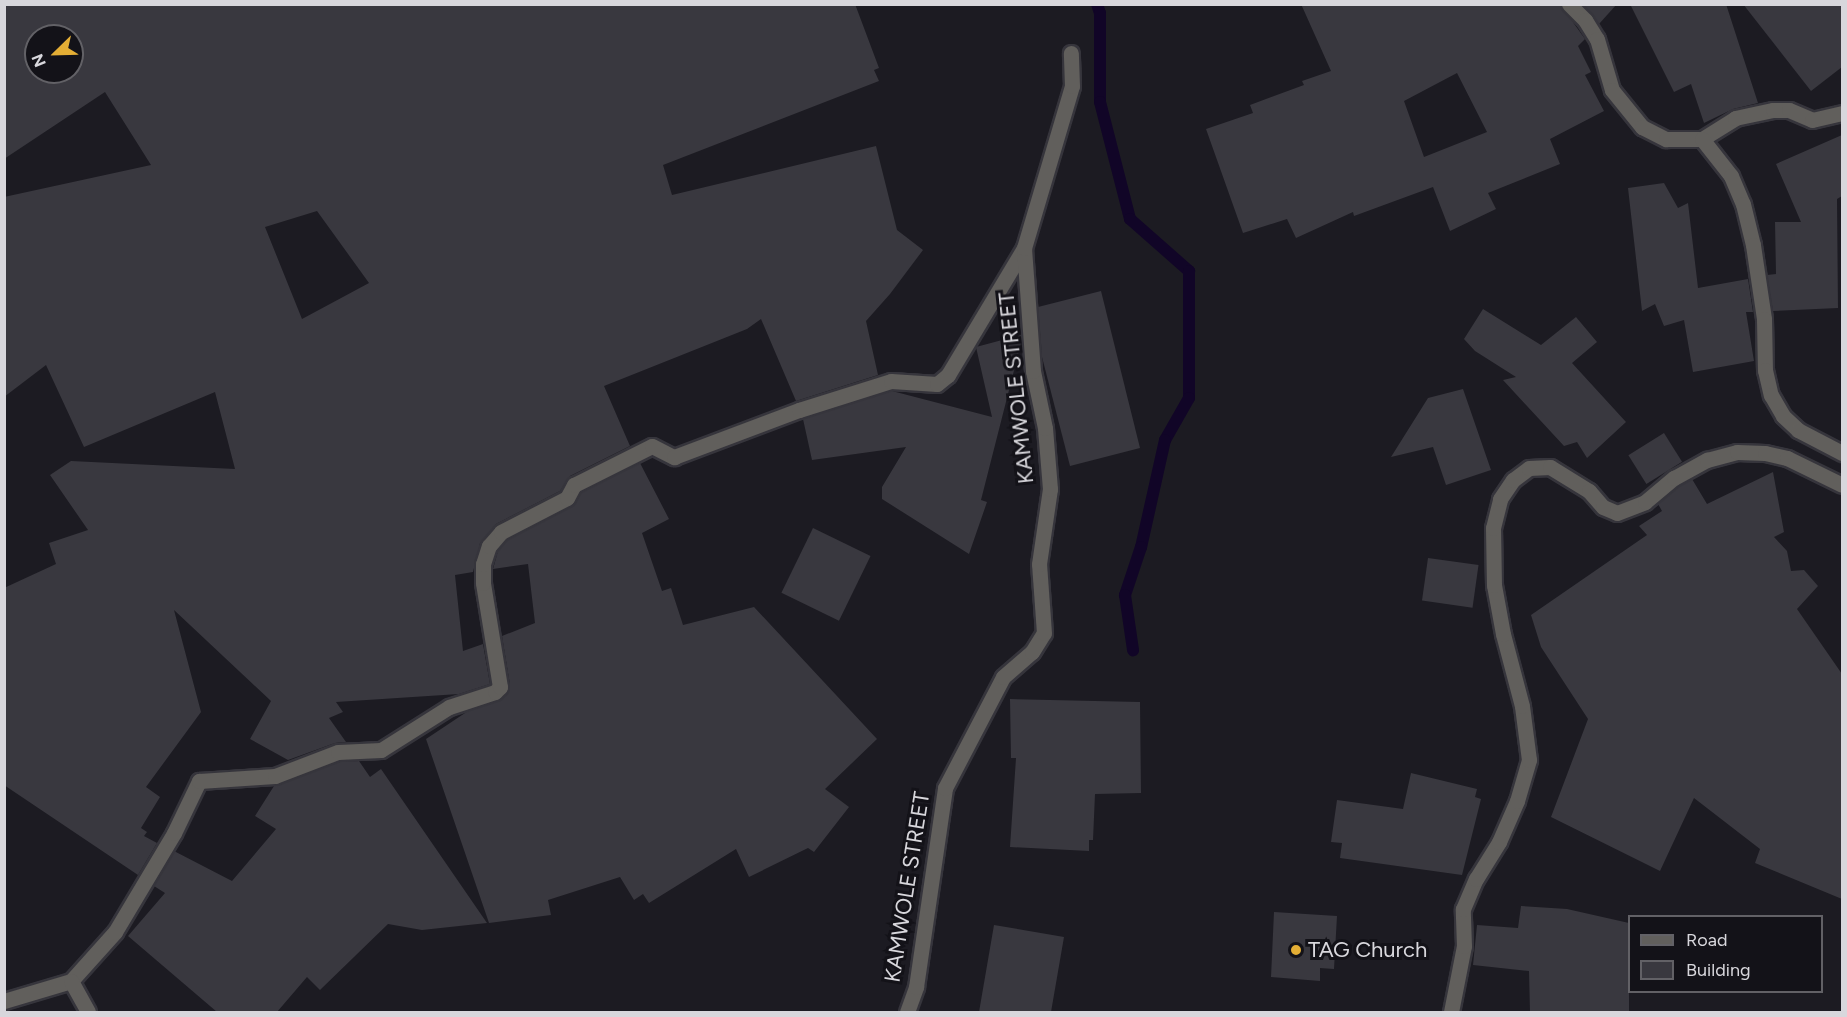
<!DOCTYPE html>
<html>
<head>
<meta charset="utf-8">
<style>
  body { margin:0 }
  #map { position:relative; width:1847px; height:1017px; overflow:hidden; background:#1c1b22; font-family:Figtree,sans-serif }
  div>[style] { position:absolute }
  .stream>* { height:12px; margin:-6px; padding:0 6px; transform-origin:6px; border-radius:6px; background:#110527 }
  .building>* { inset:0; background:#39383f; transform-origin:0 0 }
  .roads { filter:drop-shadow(2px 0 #36353c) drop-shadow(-2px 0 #36353c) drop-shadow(0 2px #36353c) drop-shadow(0 -2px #36353c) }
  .street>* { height:15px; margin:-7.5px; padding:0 7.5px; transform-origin:7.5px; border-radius:7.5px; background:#615f5c }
  .dots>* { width:16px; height:16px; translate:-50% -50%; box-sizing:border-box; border:3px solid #131218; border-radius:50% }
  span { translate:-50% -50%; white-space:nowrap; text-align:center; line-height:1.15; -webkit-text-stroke:6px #131218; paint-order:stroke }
  .street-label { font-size:22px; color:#d8d7dc }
  .poi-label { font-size:22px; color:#d8d7dc }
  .left { translate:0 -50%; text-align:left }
  .frame { position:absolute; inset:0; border:6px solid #d8d7dc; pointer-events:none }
  .legend { position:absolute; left:1628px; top:915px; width:195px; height:78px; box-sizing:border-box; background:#131218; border:2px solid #626166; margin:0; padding:8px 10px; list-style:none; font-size:18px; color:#d8d7dc }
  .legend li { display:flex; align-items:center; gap:12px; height:30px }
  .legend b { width:30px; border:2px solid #626166 }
  .north { position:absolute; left:24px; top:24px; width:60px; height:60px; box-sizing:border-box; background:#131218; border:2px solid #626166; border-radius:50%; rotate:247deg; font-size:16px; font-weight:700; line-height:24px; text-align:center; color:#d8d7dc }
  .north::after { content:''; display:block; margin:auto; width:21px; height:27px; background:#e4ae35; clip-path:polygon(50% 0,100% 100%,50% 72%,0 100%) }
</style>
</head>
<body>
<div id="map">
  <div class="stream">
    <div style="left:1097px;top:4px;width:9px;rotate:72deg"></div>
    <div style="left:1100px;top:13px;width:89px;rotate:90deg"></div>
    <div style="left:1100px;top:102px;width:121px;rotate:75.6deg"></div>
    <div style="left:1130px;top:219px;width:79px;rotate:41.4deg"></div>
    <div style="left:1189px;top:271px;width:127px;rotate:90deg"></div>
    <div style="left:1189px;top:398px;width:48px;rotate:119.7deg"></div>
    <div style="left:1165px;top:440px;width:110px;rotate:102.6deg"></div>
    <div style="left:1141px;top:547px;width:51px;rotate:108.4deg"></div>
    <div style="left:1125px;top:595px;width:56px;rotate:81.7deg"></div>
  </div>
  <div class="building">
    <div style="clip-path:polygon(evenodd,4px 4px,855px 4px,879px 68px,874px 70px,879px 81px,663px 165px,672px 195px,876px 146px,897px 230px,923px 250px,890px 294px,866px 321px,878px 375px,796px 401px,761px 319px,747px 329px,604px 386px,630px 446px,570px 476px,560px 491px,496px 524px,480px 543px,473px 572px,455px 575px,463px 651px,483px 644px,490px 684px,459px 694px,336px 702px,343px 712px,329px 718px,346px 742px,335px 743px,288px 760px,250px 739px,271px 701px,174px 610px,201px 712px,146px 787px,160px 797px,141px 828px,147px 832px,144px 836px,157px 843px,138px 875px,4px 785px,4px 588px,56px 564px,49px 543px,88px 530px,50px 475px,71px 461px,235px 469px,215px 392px,84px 447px,46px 365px,4px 397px,4px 197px,151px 165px,105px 92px,4px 159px,4px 4px,36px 36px,72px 36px,72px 72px,36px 72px,36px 36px,4px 4px,317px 211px,369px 283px,302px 319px,265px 227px,317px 211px)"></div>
    <div style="clip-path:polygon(evenodd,1301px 4px,1560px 4px,1585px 39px,1578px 46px,1591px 72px,1585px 75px,1604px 111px,1550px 139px,1560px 164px,1488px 193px,1496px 209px,1450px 231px,1433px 187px,1354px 216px,1353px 212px,1296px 238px,1287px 219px,1243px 233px,1206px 129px,1253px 113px,1250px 105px,1304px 85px,1302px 81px,1331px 71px,1301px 4px,1457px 73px,1487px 132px,1424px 157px,1404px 101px,1457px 73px)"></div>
    <div style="clip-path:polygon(1583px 4px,1617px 4px,1599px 24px)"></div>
    <div style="clip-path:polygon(1630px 4px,1726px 4px,1758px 103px,1733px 109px,1704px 123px,1691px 84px,1674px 92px)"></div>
    <div style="clip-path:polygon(1743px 4px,1842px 4px,1842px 67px,1811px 91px)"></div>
    <div style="clip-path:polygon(1842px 135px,1842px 196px,1837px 199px,1838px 308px,1773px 311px,1767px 275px,1776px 274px,1775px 222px,1801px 222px,1776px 164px)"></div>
    <div style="clip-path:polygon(1664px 183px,1678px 208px,1688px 203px,1698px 288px,1748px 279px,1753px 312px,1746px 312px,1754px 361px,1693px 372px,1684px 320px,1664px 326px,1655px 304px,1642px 311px,1628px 188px)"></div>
    <div style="clip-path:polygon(1101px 291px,1140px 448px,1070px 466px,1042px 357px,1038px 307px)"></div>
    <div style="clip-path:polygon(1483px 309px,1541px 345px,1576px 317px,1597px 342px,1572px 363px,1626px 422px,1587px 458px,1577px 442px,1564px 446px,1503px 380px,1516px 377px,1475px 351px,1464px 339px)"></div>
    <div style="clip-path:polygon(1021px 335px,1021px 343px,981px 500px,987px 502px,969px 554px,882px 499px,882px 487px,906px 447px,812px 460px,803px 419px,892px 391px,992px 417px,976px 347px)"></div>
    <div style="clip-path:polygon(1463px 389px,1491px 470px,1446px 485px,1433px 447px,1391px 457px,1428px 398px)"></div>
    <div style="left:1664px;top:433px;width:34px;height:42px;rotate:58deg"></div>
    <div style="clip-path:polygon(640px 463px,669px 519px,642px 533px,662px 591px,671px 588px,683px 625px,754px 607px,877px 739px,825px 789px,849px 807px,814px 852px,808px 848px,749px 877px,736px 849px,649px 903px,643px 894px,634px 900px,620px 877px,548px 900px,551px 915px,489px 923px,426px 739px,468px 711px,498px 701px,507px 694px,510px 685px,502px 636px,535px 623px,528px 564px,493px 569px,498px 551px,507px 540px,571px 507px,581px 492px)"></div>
    <div style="clip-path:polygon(1773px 472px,1784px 532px,1774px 537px,1787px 551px,1791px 571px,1804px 570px,1818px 586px,1797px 609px,1842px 674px,1842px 899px,1755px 863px,1760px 849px,1694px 798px,1660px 871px,1551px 817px,1588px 719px,1541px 647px,1531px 615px,1647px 535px,1639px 526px,1662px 511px,1658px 504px,1679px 486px,1692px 479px,1707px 504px)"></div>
    <div style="left:813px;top:528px;width:64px;height:72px;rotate:26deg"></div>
    <div style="left:1428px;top:558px;width:51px;height:43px;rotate:8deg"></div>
    <div style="clip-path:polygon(1010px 699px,1140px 702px,1141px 793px,1095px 794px,1093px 840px,1089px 840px,1089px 851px,1010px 847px,1016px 758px,1011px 758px)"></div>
    <div style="clip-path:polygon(359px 761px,370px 777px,381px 769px,487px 923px,422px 930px,388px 924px,320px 990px,307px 977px,277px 1012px,217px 1012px,128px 936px,165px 893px,154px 886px,174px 851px,232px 881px,276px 829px,255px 816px,274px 786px,340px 762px)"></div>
    <div style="clip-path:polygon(1411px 773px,1477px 789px,1475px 797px,1481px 799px,1462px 875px,1340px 858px,1342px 843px,1331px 842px,1337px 800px,1403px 809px)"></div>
    <div style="clip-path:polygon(1521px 906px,1567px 909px,1629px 923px,1629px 1012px,1530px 1012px,1529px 971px,1473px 965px,1477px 925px,1518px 928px)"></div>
    <div style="clip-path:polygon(1274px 912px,1337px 916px,1334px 969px,1320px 968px,1320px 981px,1271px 977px)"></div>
    <div style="clip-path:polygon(994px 925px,1064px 937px,1051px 1012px,979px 1012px)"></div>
  </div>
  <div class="roads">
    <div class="street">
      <div style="left:1569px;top:4px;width:23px;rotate:45deg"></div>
      <div style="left:1585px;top:20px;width:22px;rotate:58deg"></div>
      <div style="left:1597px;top:39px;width:53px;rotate:73.6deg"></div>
      <div style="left:1612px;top:90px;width:48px;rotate:51deg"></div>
      <div style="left:1642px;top:127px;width:27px;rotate:27deg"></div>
      <div style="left:1666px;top:139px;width:36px"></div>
      <div style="left:1702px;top:139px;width:39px;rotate:-32deg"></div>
      <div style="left:1735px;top:118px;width:39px;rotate:-12deg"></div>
      <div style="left:1773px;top:110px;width:16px"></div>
      <div style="left:1789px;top:110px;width:25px;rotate:23deg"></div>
      <div style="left:1812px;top:120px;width:31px;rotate:-13deg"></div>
      <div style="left:1702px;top:139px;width:47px;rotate:51.9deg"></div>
      <div style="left:1731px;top:176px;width:30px;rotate:67deg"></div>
      <div style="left:1743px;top:204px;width:42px;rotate:76.3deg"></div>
      <div style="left:1753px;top:245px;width:75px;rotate:81.5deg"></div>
      <div style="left:1764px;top:319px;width:51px;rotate:88.9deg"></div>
      <div style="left:1765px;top:370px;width:26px;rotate:77deg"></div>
      <div style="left:1771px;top:395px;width:24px;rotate:60deg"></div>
      <div style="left:1783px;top:416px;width:21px;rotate:43deg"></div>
      <div style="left:1798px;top:430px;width:50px;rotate:27.6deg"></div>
      <div style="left:71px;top:981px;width:66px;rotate:-48.1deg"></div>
      <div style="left:115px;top:932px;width:115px;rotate:-59.2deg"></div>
      <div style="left:174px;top:833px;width:58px;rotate:-64.3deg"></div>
      <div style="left:199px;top:781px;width:76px;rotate:-3.8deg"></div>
      <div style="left:275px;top:776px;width:67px;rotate:-20.9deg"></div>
      <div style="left:338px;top:752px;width:43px;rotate:-2.7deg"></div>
      <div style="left:381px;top:750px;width:80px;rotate:-32.3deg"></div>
      <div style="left:449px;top:707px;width:48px;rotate:-18.1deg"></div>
      <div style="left:495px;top:692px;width:7px;rotate:-45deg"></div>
      <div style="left:500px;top:687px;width:105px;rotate:-99.3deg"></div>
      <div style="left:483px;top:583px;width:19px;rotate:-90deg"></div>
      <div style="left:483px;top:564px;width:19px;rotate:-72deg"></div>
      <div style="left:489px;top:546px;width:18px;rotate:-49deg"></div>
      <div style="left:501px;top:532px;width:74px;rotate:-27.3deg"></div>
      <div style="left:567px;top:498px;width:15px;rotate:-62deg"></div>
      <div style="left:574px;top:485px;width:87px;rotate:-26.6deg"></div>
      <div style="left:652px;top:446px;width:25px;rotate:27deg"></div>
      <div style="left:674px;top:457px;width:134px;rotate:-20.6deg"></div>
      <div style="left:799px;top:410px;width:96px;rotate:-17.5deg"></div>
      <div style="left:891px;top:381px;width:46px;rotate:3.7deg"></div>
      <div style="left:937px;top:384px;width:14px;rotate:-39deg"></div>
      <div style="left:948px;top:375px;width:148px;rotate:-59.1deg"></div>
      <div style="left:4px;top:1001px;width:70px;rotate:-16.6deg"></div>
      <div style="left:71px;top:981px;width:35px;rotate:61deg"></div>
      <div style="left:907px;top:1012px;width:27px;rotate:-70deg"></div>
      <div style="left:916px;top:987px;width:201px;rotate:-81.7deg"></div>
      <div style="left:945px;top:788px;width:125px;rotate:-62.4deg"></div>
      <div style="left:1003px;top:677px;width:38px;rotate:-41deg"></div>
      <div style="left:1032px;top:652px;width:22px;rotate:-58deg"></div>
      <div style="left:1044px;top:633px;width:69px;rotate:-94.1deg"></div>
      <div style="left:1039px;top:564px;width:76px;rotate:-81.7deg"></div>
      <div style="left:1050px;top:489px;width:61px;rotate:-94.7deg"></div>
      <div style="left:1045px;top:428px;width:58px;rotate:-101.9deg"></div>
      <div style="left:1033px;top:371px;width:123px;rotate:-94.2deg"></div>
      <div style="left:1024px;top:248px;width:169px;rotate:-73.5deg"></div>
      <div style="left:1072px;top:86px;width:33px;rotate:-92deg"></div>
      <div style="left:1451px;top:1012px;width:67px;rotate:-78.9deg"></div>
      <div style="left:1464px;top:946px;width:37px;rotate:-92deg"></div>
      <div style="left:1463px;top:909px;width:33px;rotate:-67deg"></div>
      <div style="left:1476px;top:879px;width:44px;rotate:-58.1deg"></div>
      <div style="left:1499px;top:842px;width:45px;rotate:-66.3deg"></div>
      <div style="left:1517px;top:801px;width:43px;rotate:-73.7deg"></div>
      <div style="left:1529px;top:760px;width:54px;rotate:-97.4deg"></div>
      <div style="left:1522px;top:706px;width:74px;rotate:-104.8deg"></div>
      <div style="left:1503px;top:634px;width:50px;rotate:-100.4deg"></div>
      <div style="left:1494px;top:585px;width:57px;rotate:-91deg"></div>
      <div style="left:1493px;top:528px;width:30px;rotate:-76deg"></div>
      <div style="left:1500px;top:499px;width:23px;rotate:-56deg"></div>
      <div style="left:1513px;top:480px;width:20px;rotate:-37deg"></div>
      <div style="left:1529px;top:468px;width:21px;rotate:-3deg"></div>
      <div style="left:1550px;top:467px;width:46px;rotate:31.6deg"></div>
      <div style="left:1589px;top:491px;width:21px;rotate:49deg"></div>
      <div style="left:1603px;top:507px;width:15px;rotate:23deg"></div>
      <div style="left:1617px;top:513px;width:30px;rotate:-21deg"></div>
      <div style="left:1645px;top:502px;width:38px;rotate:-40deg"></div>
      <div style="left:1674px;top:478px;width:38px;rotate:-29deg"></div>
      <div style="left:1707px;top:460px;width:31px;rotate:-15deg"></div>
      <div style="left:1737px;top:452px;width:28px;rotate:2deg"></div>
      <div style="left:1765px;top:453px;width:23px;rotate:13deg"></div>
      <div style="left:1787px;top:458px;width:61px;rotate:26.1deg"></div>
    </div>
  </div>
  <div class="dots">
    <div style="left:1296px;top:950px;background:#e4ae35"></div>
  </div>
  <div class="street-label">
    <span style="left:1016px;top:388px;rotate:-96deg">KAMWOLE STREET</span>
    <span style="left:907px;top:887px;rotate:-81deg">KAMWOLE STREET</span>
  </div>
  <div class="poi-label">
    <span class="left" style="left:1308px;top:950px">TAG Church</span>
  </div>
  <div class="frame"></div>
  <ul class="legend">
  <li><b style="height:8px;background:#615f5c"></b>Road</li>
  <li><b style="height:16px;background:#39383f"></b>Building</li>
  </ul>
  <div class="north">N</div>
</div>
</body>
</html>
